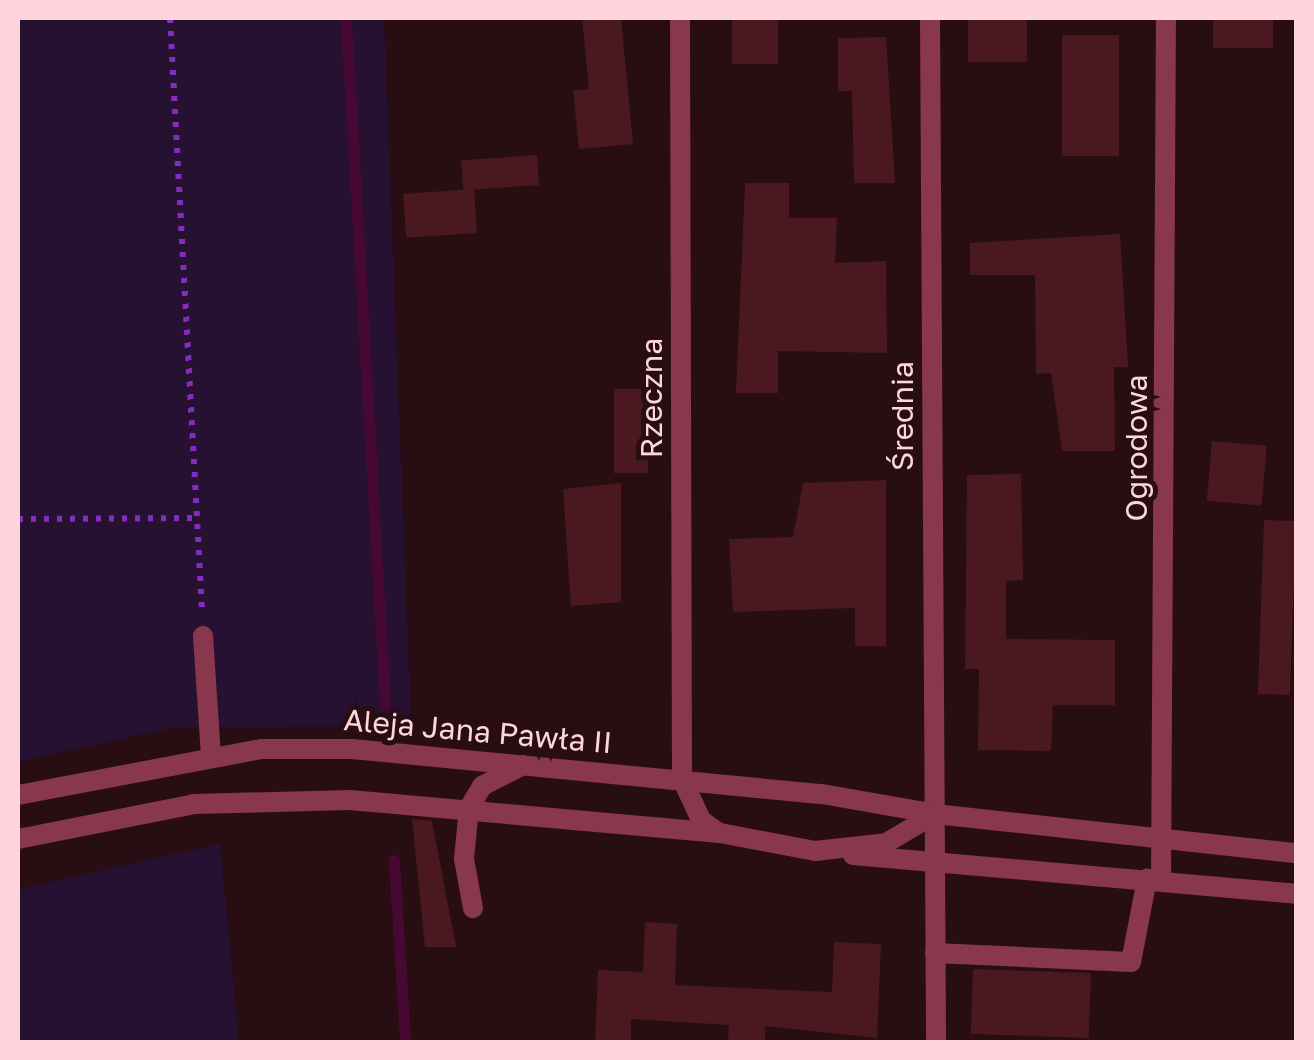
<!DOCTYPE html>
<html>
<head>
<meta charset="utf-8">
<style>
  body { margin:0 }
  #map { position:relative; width:1314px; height:1060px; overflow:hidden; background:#280e12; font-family:"Golos Text",sans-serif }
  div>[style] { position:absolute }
  .green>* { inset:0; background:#271132 }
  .stream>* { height:11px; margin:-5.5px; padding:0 5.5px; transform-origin:5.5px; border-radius:5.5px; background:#470832 }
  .building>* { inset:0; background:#49191f; transform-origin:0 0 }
  .path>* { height:6px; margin-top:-3px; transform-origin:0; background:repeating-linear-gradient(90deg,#872abe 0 5px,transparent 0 13px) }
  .service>* { height:20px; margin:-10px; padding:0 10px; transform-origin:10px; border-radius:10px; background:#89374d }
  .minor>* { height:20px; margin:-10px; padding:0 10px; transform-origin:10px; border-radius:10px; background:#89374d }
  .tertiary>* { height:20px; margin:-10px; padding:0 10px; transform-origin:10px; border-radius:10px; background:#89374d }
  span { translate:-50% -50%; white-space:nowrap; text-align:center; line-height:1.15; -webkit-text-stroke:10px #280e12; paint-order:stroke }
  .street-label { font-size:30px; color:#ffd5dd }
  .frame { position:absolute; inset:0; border:20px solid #ffd5dd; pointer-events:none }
</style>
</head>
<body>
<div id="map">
  <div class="green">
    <div style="clip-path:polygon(18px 18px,384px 18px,411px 726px,170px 728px,18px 762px)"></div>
    <div style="clip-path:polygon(220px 844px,239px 1042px,18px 1042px,18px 889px)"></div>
  </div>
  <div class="stream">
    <div style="left:346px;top:18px;width:688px;rotate:86.75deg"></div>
    <div style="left:394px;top:860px;width:182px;rotate:86.5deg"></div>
  </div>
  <div class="building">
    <div style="clip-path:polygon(582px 18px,621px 18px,633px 144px,579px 149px,573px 90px,589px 89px)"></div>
    <div style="left:968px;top:18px;width:59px;height:44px"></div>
    <div style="left:1213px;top:18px;width:60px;height:30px"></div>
    <div style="left:732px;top:20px;width:46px;height:44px"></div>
    <div style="left:1062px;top:35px;width:57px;height:121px"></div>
    <div style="clip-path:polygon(886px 37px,895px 183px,854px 183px,852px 91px,838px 91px,838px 38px)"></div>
    <div style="left:537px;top:155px;width:30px;height:76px;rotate:86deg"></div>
    <div style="clip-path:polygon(745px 183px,789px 183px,789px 218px,837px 218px,835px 263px,886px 261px,887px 353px,778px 351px,778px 393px,736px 393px)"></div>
    <div style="left:474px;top:189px;width:44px;height:71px;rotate:86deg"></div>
    <div style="clip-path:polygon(1120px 234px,1128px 367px,1114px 367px,1115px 451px,1062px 451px,1051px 373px,1036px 374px,1035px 275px,970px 275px,970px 243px)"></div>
    <div style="left:614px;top:389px;width:34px;height:84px"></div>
    <div style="left:1212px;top:441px;width:55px;height:60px;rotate:5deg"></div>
    <div style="clip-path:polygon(1021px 474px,1023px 580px,1006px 581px,1006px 639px,1115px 640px,1115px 705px,1053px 705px,1051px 751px,978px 750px,979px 669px,965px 669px,967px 475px)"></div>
    <div style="clip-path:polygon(886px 480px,886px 646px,855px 646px,855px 608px,733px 612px,729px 539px,793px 537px,803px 483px)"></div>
    <div style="clip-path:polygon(621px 483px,621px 602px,571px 606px,563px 489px)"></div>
    <div style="left:1264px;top:520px;width:32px;height:174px;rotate:2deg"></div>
    <div style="clip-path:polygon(412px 819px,432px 821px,456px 947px,425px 947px)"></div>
    <div style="clip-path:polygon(645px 922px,677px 924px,675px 985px,832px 992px,834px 942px,881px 944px,877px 1038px,765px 1026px,765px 1041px,728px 1040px,729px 1025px,631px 1019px,631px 1042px,595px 1042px,598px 970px,643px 972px)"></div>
    <div style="left:973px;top:969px;width:118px;height:65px;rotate:2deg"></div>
  </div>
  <div class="path">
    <div style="left:170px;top:18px;width:593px;rotate:86.91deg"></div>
    <div style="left:18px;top:519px;width:180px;rotate:-0.3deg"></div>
  </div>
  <div class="service">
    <div style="left:203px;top:636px;width:121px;rotate:86.2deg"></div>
    <div style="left:469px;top:808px;width:51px;rotate:95.6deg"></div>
    <div style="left:464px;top:859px;width:50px;rotate:79.6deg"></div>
    <div style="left:935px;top:953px;width:196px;rotate:2.6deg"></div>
    <div style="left:1131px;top:962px;width:85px;rotate:-79.1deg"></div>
  </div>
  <div class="minor">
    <div style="left:680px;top:18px;width:761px;rotate:89.85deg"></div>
    <div style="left:930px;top:18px;width:1024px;rotate:89.66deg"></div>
    <div style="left:1161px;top:879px;width:861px;rotate:-89.67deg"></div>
  </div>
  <div class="tertiary">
    <div style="left:682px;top:779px;width:45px;rotate:65.1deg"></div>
    <div style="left:701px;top:820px;width:22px;rotate:36deg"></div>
    <div style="left:18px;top:795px;width:248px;rotate:-10.7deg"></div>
    <div style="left:262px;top:749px;width:90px"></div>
    <div style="left:352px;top:749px;width:472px;rotate:5.5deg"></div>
    <div style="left:822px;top:794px;width:115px;rotate:10deg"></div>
    <div style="left:935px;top:814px;width:363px;rotate:6.2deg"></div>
    <div style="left:469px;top:808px;width:26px;rotate:-59deg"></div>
    <div style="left:482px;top:786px;width:46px;rotate:-27.1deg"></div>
    <div style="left:18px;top:839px;width:179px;rotate:-11.2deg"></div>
    <div style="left:194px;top:804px;width:156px;rotate:-1.5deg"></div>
    <div style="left:350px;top:800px;width:371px;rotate:5.1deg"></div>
    <div style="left:720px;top:833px;width:97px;rotate:10.7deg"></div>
    <div style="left:815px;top:851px;width:71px;rotate:-6.4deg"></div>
    <div style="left:886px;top:843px;width:57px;rotate:-30.6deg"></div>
    <div style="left:853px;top:855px;width:445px;rotate:5deg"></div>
  </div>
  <div class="street-label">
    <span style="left:651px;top:398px;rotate:-90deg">Rzeczna</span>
    <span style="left:902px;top:416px;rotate:-90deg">Średnia</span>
    <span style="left:1136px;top:448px;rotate:-90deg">Ogrodowa</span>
    <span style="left:478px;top:731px;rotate:5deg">Aleja Jana Pawła II</span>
  </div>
  <div class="frame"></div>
</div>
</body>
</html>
